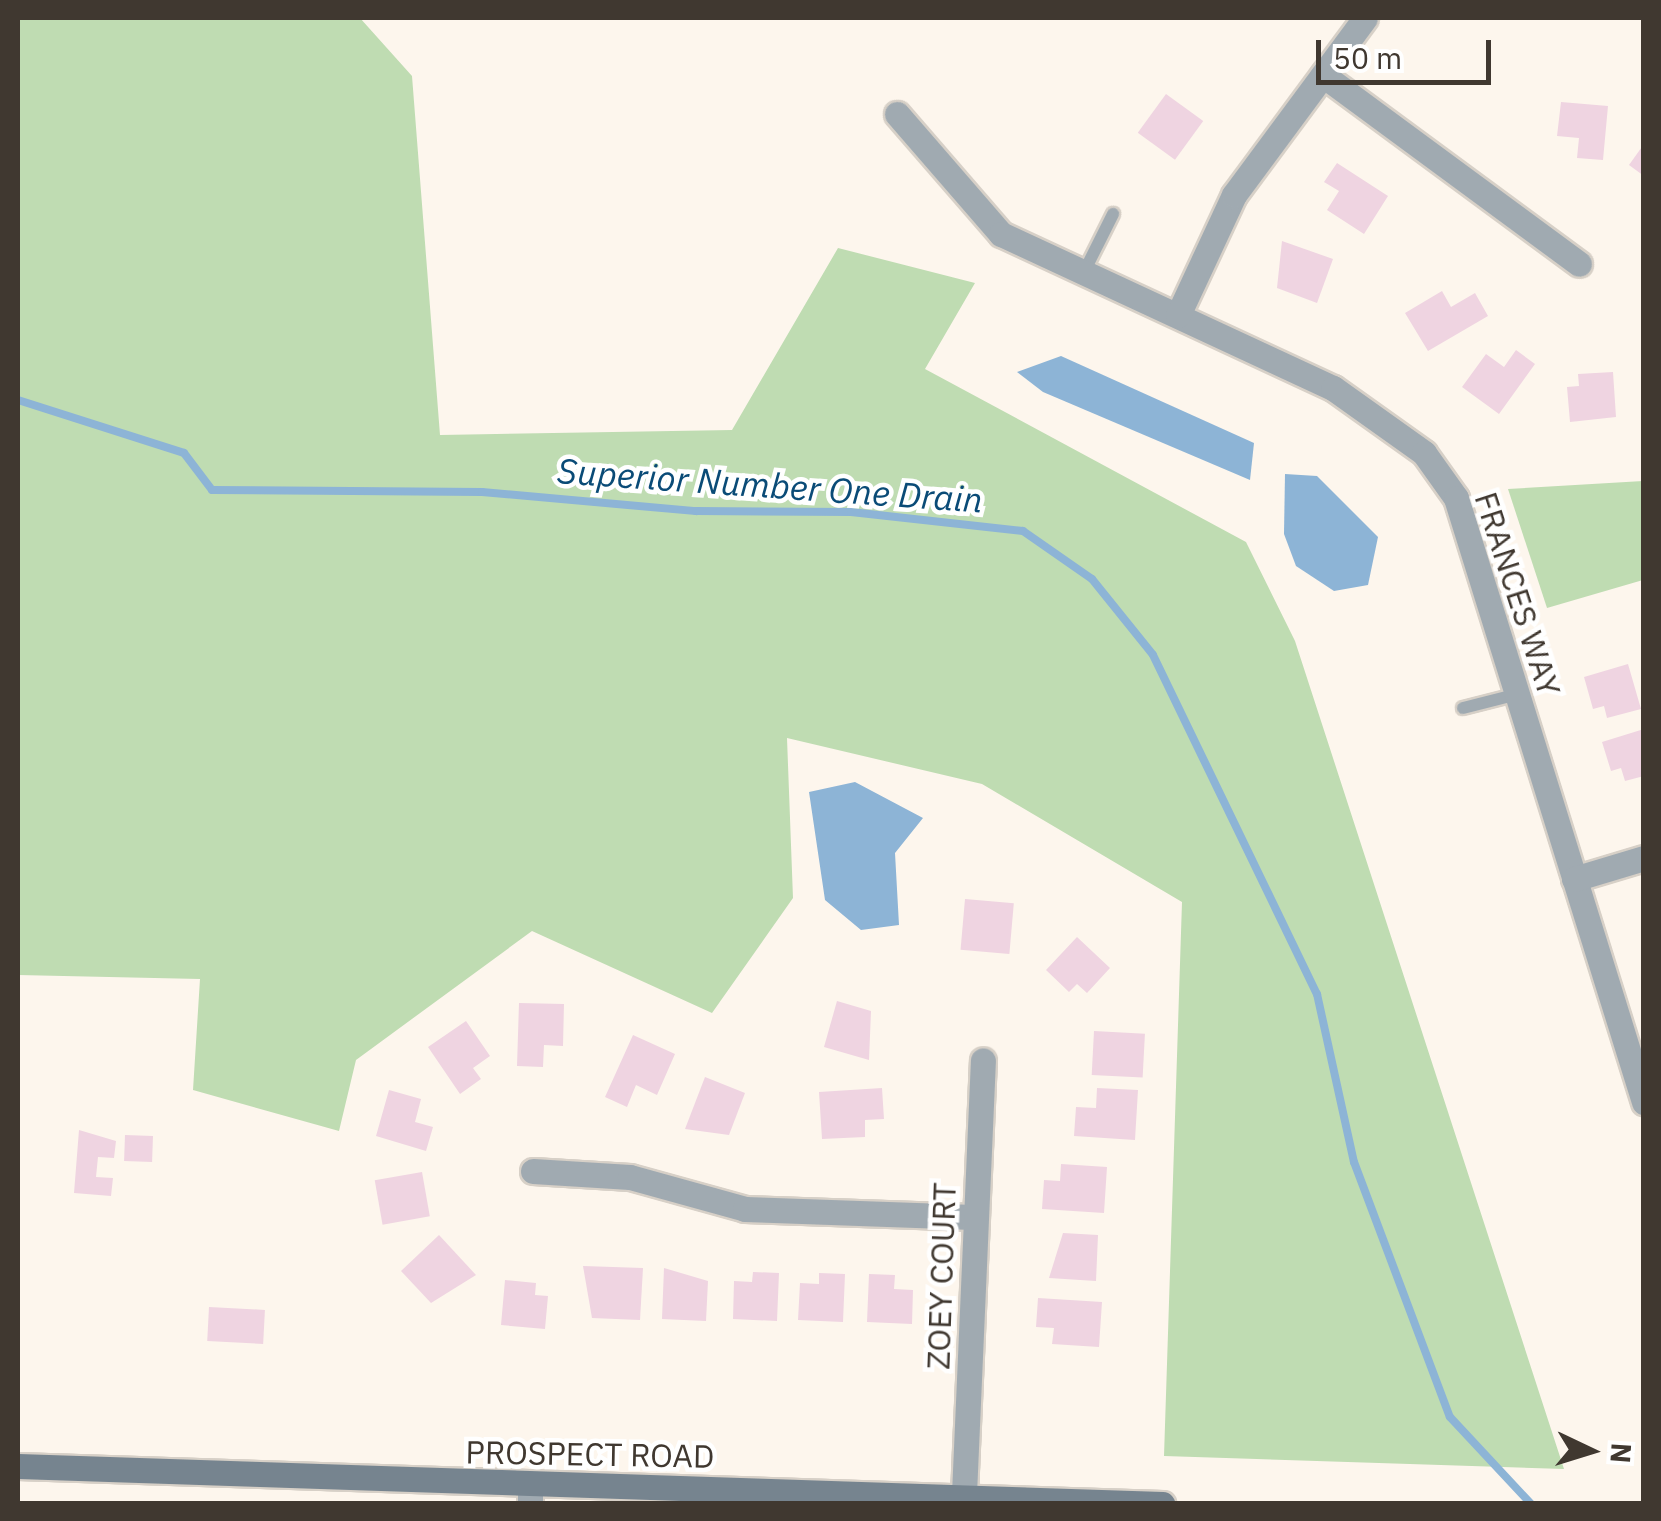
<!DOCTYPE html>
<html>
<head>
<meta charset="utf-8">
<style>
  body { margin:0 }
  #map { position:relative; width:1661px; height:1521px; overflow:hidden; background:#fdf6ed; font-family:"IBM Plex Sans",sans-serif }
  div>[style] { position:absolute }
  .green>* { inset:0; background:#bfdcb2 }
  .water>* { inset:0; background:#8db4d6 }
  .stream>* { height:8px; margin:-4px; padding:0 4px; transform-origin:4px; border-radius:4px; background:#8db4d6 }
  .building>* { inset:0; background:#efd4e1; transform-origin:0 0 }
  .roads { filter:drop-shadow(2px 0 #d7d0c7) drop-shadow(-2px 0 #d7d0c7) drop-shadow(0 2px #d7d0c7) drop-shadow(0 -2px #d7d0c7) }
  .service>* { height:12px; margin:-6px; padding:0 6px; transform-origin:6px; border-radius:6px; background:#a0aab1 }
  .minor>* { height:25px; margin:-12.5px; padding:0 12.5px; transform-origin:12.5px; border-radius:12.5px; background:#a0aab1 }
  .secondary>* { height:25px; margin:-12.5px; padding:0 12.5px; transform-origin:12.5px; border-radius:12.5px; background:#76848f }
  span { translate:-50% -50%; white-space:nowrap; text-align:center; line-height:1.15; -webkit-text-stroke:9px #fff; paint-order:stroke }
  .street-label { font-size:32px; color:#403830 }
  .water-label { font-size:35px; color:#0a4b77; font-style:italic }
  .frame { position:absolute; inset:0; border:20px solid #403830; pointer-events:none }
  .north { position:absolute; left:1541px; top:1401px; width:100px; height:100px; -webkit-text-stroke:8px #fff; paint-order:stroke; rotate:94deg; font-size:28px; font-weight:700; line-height:40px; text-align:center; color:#403830 }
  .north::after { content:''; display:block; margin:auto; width:35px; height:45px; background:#403830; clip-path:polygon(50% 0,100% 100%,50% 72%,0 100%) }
  .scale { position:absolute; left:1316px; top:40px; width:175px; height:45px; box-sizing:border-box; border:5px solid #403830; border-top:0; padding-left:12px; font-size:30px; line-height:35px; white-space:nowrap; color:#403830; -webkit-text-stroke:8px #fff; paint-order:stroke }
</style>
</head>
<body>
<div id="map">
  <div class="green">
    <div style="clip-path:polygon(18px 18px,360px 18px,412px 76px,440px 435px,732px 430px,838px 248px,975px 283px,925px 369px,1246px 542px,1295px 641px,1564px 1469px,1164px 1456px,1182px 902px,982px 784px,787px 738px,793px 898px,712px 1013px,532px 931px,356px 1060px,339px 1131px,193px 1090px,200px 979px,18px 975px)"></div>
    <div style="clip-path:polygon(1643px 481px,1643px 580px,1547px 608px,1508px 489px)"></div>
  </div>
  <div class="water">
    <div style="clip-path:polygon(1061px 356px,1254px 443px,1250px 480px,1043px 392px,1017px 372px)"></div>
    <div style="clip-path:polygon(1285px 474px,1317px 476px,1378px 537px,1368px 585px,1334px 591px,1296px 566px,1284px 534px)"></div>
    <div style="clip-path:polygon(855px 782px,923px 818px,895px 853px,899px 925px,861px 930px,825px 900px,809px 792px)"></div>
  </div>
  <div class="stream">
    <div style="left:18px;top:400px;width:174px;rotate:17.7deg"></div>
    <div style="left:184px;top:453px;width:46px;rotate:52.9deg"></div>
    <div style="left:212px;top:490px;width:270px;rotate:0.4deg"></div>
    <div style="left:482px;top:492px;width:215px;rotate:5.1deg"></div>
    <div style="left:696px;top:511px;width:155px;rotate:0.4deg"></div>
    <div style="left:851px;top:512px;width:173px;rotate:6.3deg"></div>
    <div style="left:1023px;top:531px;width:84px;rotate:34.8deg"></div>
    <div style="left:1092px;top:579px;width:97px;rotate:51.2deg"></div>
    <div style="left:1153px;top:655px;width:377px;rotate:64.2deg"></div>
    <div style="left:1317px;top:994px;width:172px;rotate:77.6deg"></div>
    <div style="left:1354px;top:1162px;width:272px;rotate:69.4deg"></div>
    <div style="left:1450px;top:1417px;width:119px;rotate:47deg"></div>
  </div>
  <div class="building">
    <div style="left:1166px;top:94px;width:46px;height:48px;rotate:36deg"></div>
    <div style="clip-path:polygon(1561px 102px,1608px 106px,1603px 160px,1577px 158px,1579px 138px,1557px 136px)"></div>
    <div style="clip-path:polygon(1644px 144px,1644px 176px,1629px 165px)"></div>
    <div style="clip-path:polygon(1337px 163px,1388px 196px,1364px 234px,1327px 210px,1339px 191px,1324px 182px)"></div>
    <div style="clip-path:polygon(1282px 241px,1333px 259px,1317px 303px,1277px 288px)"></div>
    <div style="clip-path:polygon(1442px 291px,1451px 307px,1475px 293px,1488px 316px,1428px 351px,1405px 313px)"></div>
    <div style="clip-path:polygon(1516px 350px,1535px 364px,1499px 414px,1462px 387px,1486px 354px,1504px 367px)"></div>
    <div style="clip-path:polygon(1613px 372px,1616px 417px,1570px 422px,1567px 387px,1579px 386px,1578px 374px)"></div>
    <div style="clip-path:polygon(1628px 664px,1641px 709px,1607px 718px,1604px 706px,1593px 709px,1584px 677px)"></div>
    <div style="clip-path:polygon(1644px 729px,1644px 776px,1625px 781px,1621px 768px,1611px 771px,1602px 742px)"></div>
    <div style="left:965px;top:899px;width:49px;height:51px;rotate:5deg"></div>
    <div style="clip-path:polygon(1077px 937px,1110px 968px,1087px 993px,1077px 984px,1069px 992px,1046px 970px)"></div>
    <div style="clip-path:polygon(837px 1001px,871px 1011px,869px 1060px,824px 1047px)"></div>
    <div style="clip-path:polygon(519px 1003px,564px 1004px,563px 1046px,544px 1045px,543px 1067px,517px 1066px)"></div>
    <div style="clip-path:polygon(466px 1021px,490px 1056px,473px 1068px,481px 1079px,460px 1094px,428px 1047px)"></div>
    <div style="left:1094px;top:1031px;width:51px;height:44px;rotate:3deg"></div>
    <div style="clip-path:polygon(633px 1035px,675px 1054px,657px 1095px,636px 1085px,627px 1107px,605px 1097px)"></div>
    <div style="clip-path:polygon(705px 1077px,745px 1093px,729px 1135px,685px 1129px)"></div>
    <div style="clip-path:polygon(882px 1088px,884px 1119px,865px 1120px,865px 1137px,822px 1139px,819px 1092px)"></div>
    <div style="clip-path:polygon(1097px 1088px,1138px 1090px,1135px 1140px,1074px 1136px,1076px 1107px,1096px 1108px)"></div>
    <div style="clip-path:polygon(389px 1090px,421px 1099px,415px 1122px,433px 1127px,426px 1151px,376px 1136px)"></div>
    <div style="clip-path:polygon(79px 1130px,116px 1141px,114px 1158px,98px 1157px,96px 1177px,113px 1178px,111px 1196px,74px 1193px)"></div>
    <div style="left:125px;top:1135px;width:28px;height:26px;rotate:2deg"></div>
    <div style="clip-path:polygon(1061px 1164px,1107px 1167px,1104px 1213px,1042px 1209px,1044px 1180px,1060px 1181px)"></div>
    <div style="left:422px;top:1172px;width:45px;height:48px;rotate:80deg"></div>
    <div style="clip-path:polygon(1063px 1233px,1098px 1235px,1096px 1281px,1049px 1278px)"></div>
    <div style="clip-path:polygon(439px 1235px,476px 1275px,431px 1303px,401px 1271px)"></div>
    <div style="clip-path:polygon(583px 1266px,643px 1268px,640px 1320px,592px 1318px)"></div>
    <div style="clip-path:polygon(664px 1268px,708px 1281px,706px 1321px,662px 1319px)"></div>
    <div style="clip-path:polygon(753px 1272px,779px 1273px,777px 1321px,733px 1319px,734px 1281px,752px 1282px)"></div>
    <div style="clip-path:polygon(819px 1273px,845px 1274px,843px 1322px,798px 1320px,800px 1283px,819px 1284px)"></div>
    <div style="clip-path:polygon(869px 1274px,895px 1275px,894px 1289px,913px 1290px,912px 1324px,867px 1322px)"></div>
    <div style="clip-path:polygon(505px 1280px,536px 1283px,535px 1295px,548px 1296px,545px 1329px,501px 1325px)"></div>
    <div style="clip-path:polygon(1038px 1298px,1102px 1302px,1099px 1347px,1052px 1344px,1054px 1328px,1036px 1327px)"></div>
    <div style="left:209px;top:1307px;width:56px;height:34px;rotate:3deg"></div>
  </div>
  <div class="roads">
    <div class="service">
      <div style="left:1084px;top:272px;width:65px;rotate:-63.4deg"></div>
      <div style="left:1463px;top:708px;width:57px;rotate:-14.3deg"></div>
    </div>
    <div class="minor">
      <div style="left:1323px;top:75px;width:318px;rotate:36.4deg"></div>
      <div style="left:897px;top:114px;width:159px;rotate:49.1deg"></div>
      <div style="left:1001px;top:234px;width:366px;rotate:24.9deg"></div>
      <div style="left:1333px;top:388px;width:112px;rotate:35.5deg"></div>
      <div style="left:1424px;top:453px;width:55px;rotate:54.6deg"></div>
      <div style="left:1456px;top:498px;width:633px;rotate:72.71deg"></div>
      <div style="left:1178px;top:315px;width:132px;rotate:-65deg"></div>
      <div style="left:1234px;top:195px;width:220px;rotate:-53.5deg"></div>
      <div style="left:1574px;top:879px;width:73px;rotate:-16.7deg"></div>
      <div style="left:533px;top:1171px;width:97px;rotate:3.5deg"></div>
      <div style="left:630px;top:1177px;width:119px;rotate:15.5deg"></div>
      <div style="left:745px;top:1209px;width:228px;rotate:2deg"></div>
      <div style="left:964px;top:1494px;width:434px;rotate:-87.5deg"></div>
      <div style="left:530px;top:1504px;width:17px;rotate:-90deg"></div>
    </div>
    <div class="secondary">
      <div style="left:18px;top:1466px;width:1145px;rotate:1.9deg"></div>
    </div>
  </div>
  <div class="street-label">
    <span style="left:1518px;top:594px;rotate:72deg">FRANCES WAY</span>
    <span style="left:941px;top:1276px;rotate:-88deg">ZOEY COURT</span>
    <span style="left:590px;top:1454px;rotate:1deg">PROSPECT ROAD</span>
  </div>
  <div class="water-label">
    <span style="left:770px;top:485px;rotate:4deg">Superior Number One Drain</span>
  </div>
  <div class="frame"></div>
  <div class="north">N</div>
  <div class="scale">50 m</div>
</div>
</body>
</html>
